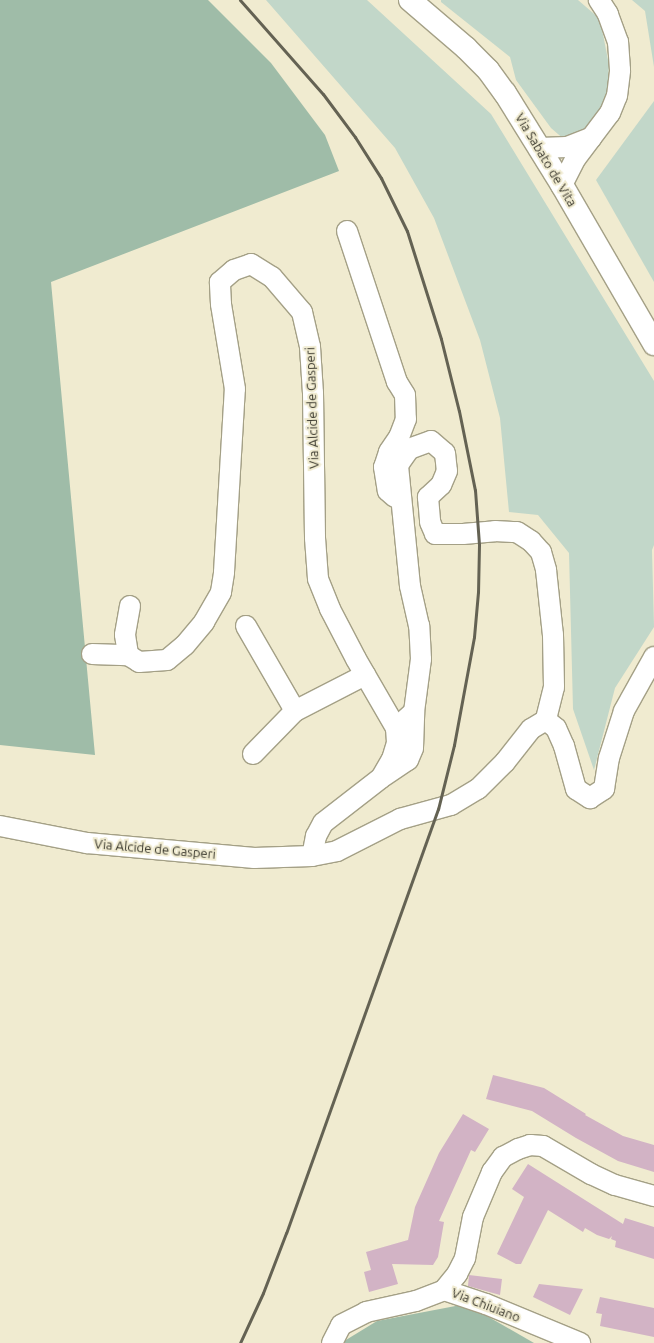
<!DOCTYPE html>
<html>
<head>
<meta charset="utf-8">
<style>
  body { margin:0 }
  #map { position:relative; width:654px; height:1343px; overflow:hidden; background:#f0ebd0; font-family:Ubuntu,sans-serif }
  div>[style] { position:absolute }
  .green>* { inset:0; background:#c2d7c9 }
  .forest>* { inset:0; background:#9fbca8 }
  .building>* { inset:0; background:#d2b3c5 }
  .roads { filter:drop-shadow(1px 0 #a4a086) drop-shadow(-1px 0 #a4a086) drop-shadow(0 1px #a4a086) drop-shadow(0 -1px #a4a086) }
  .minor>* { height:20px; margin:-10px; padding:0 10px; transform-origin:10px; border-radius:10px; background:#fff }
  .tertiary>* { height:22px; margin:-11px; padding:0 11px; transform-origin:11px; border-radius:11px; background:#fff }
  .rail>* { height:3px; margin:-1.5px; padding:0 1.5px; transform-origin:1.5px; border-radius:1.5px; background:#646253 }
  span { translate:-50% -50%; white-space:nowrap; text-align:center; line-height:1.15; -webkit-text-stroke:4px #f0ebd0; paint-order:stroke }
  .street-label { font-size:13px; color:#3b392e }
</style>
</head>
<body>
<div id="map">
  <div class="green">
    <div style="clip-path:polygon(266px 0,367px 0,491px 114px,654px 381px,654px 545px,652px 550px,654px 627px,615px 688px,594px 770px,573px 709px,569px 553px,538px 515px,509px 512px,500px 418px,480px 340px,434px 218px,395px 148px)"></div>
    <div style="clip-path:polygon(441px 0,578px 0,600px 19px,609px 65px,607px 98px,589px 128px,566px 141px,551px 128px,516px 80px,510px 57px,441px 2px)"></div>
    <div style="clip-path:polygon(632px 0,654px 0,654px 67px,645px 11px)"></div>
    <div style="clip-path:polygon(654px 101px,654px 282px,596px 180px)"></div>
  </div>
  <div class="forest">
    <div style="clip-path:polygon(0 0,208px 0,271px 63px,325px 135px,339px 171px,51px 282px,95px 755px,0 745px)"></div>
    <div style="clip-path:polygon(466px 1304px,534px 1343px,341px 1343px,377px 1321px)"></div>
  </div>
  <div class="building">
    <div style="clip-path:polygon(493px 1075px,544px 1088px,586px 1114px,585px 1115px,623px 1136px,654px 1145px,654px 1172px,618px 1161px,576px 1138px,532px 1111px,486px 1099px)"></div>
    <div style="clip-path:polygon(463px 1114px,489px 1129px,475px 1152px,471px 1150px,439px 1221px,444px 1222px,438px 1257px,433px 1265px,392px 1264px,398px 1284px,369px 1292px,364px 1272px,371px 1270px,366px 1252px,408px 1240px,415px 1207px,439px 1153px)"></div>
    <div style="clip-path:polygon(528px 1164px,623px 1224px,625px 1218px,654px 1227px,654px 1259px,615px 1247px,616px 1241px,611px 1239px,612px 1236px,609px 1239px,597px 1235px,585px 1228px,583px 1232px,548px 1210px,521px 1264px,516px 1264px,497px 1254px,524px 1197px,512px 1189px)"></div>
    <div style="clip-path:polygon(469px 1275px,502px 1279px,500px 1295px,468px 1286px)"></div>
    <div style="clip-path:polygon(539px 1284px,583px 1289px,570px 1315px,533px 1297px)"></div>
    <div style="clip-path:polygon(600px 1297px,654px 1308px,654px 1337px,600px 1326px,602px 1314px,596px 1313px)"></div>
  </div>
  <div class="roads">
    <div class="minor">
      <div style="left:540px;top:148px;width:27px;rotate:-2deg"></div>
      <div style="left:567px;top:147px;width:26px;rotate:-21deg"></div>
      <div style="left:591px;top:138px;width:31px;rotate:-53deg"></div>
      <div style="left:610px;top:113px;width:18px;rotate:-68deg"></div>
      <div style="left:617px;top:96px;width:26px;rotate:-83deg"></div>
      <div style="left:620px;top:70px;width:28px;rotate:-94deg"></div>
      <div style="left:618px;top:42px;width:30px;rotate:-110deg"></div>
      <div style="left:608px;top:14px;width:17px;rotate:-123deg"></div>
      <div style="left:562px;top:185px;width:30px;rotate:-63deg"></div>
      <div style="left:576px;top:158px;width:25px;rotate:-53deg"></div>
      <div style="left:347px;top:231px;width:159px;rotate:71.7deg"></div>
      <div style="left:397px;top:382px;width:15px;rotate:58deg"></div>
      <div style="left:405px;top:395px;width:24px;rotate:88deg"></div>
      <div style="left:406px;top:419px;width:19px;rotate:111deg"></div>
      <div style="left:399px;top:437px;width:18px;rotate:124deg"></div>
      <div style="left:389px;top:452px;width:16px;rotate:108deg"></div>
      <div style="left:384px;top:467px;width:24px;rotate:81deg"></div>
      <div style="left:388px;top:491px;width:9px;rotate:41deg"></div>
      <div style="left:130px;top:606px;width:29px;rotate:100deg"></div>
      <div style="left:125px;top:635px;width:20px;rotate:81deg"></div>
      <div style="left:128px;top:655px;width:13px;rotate:32deg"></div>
      <div style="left:139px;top:662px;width:28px;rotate:-4deg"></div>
      <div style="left:167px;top:660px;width:23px;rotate:-40deg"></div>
      <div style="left:185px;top:645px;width:30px;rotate:-50deg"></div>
      <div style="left:204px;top:622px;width:34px;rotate:-60deg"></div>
      <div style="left:221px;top:592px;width:20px;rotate:-81deg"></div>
      <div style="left:224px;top:572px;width:183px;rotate:-86.6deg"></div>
      <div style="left:235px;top:389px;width:86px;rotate:-99.4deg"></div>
      <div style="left:221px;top:304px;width:22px;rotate:-93deg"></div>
      <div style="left:220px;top:282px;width:18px;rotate:-41deg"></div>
      <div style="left:234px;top:270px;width:18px;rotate:-19deg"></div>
      <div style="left:251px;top:264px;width:25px;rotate:32deg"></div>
      <div style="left:272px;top:277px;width:46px;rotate:49.4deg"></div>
      <div style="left:302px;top:312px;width:36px;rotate:77deg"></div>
      <div style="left:310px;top:347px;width:46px;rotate:86.3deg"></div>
      <div style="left:313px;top:393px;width:145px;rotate:89.2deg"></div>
      <div style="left:315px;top:538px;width:41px;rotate:85.8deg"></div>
      <div style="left:318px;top:579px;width:32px;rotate:68deg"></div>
      <div style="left:330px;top:609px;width:56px;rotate:62.5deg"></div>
      <div style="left:356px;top:659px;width:80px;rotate:59.9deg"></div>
      <div style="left:396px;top:728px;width:15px;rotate:86deg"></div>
      <div style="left:397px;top:743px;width:17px;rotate:107deg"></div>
      <div style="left:392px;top:759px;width:22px;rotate:120deg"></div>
      <div style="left:381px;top:778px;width:73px;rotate:142.2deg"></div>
      <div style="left:323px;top:823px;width:15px;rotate:118deg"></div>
      <div style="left:316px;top:836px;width:20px;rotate:101deg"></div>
      <div style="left:246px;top:626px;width:98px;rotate:60deg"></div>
      <div style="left:92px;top:654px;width:36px;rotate:2deg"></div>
      <div style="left:396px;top:728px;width:24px;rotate:-42deg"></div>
      <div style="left:414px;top:712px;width:53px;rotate:-82.5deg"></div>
      <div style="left:421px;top:659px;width:33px;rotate:-93deg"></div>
      <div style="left:419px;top:626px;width:41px;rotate:-102.7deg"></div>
      <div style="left:410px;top:586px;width:122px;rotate:-95.7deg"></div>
      <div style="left:398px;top:465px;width:19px;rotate:-55deg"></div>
      <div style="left:409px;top:449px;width:23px;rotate:-20deg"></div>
      <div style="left:431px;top:441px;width:18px;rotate:41deg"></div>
      <div style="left:445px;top:453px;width:18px;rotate:84deg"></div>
      <div style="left:447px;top:471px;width:15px;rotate:113deg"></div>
      <div style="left:441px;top:485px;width:18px;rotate:137deg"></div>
      <div style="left:428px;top:497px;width:25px;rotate:85deg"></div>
      <div style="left:430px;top:522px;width:13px;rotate:67deg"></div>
      <div style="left:435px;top:534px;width:28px"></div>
      <div style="left:463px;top:534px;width:32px;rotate:-5deg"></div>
      <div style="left:495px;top:531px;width:22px;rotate:3deg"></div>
      <div style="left:517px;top:532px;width:17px;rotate:33deg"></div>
      <div style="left:531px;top:541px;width:15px;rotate:48deg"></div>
      <div style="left:541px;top:552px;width:19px;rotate:74deg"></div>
      <div style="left:546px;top:570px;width:65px;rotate:83.9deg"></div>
      <div style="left:553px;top:635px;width:52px;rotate:88.9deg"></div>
      <div style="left:554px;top:687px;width:34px;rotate:104deg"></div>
      <div style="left:253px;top:754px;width:60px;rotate:-45.7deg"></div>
      <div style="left:295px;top:711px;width:79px;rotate:-27.2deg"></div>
      <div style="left:384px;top:776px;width:29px;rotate:-34deg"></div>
      <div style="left:408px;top:760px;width:13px;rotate:-67deg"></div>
      <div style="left:413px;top:748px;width:36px;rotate:-88deg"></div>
      <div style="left:0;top:826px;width:89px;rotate:11.1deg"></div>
      <div style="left:87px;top:843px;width:168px;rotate:5.1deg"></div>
      <div style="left:254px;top:858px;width:58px;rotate:-2deg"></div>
      <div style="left:312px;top:856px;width:25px;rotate:-11deg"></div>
      <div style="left:337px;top:851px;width:71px;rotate:-26.9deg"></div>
      <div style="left:400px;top:819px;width:53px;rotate:-15.4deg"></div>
      <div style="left:451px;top:805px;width:31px;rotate:-31deg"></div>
      <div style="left:478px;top:789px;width:38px;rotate:-45deg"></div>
      <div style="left:505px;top:762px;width:42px;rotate:-51.8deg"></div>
      <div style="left:531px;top:729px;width:17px;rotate:-31deg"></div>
      <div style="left:546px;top:720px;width:13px;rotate:39deg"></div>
      <div style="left:556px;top:728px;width:20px;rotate:66deg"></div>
      <div style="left:564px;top:746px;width:45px;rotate:74.4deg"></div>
      <div style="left:576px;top:789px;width:17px;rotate:33deg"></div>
      <div style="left:590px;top:798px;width:17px;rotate:-33deg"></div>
      <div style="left:604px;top:789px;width:31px;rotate:-81deg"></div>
      <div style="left:609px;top:758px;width:49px;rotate:-72.3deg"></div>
      <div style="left:624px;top:711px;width:62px;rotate:-60.9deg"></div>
      <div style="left:444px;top:1290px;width:21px;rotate:-51deg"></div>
      <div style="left:457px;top:1274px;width:18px;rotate:-63deg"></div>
      <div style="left:465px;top:1258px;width:42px;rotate:-79deg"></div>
      <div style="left:473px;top:1217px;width:49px;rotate:-67.1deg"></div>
      <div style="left:492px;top:1172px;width:19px;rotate:-54deg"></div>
      <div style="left:503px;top:1157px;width:17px;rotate:-28deg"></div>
      <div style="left:518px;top:1149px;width:13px;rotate:-18deg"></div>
      <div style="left:530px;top:1145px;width:13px;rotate:4deg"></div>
      <div style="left:543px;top:1146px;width:56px;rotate:30.3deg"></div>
      <div style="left:591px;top:1174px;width:26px;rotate:25deg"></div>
      <div style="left:615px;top:1185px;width:41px;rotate:15.8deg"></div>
      <div style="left:332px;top:1343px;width:20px;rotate:-63deg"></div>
      <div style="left:341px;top:1325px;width:28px;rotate:-27deg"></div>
      <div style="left:366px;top:1312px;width:51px;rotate:-12.4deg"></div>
      <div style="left:416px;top:1301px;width:30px;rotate:-21deg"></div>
      <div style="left:444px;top:1290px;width:44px;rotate:18.4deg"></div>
      <div style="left:486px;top:1304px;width:102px;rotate:22.5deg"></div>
    </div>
    <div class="tertiary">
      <div style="left:410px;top:0;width:74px;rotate:40.6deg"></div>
      <div style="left:466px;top:48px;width:31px;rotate:45deg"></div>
      <div style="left:488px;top:70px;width:29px;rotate:54deg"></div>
      <div style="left:505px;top:93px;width:108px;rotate:58.2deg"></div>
      <div style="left:562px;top:185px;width:184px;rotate:59.9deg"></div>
    </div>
  </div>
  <div class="rail">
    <div style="left:240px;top:0;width:125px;rotate:48.6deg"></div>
    <div style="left:323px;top:94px;width:54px;rotate:53.3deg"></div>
    <div style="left:355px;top:137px;width:49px;rotate:57.6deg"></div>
    <div style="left:381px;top:178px;width:59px;rotate:63.9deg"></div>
    <div style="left:407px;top:231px;width:113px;rotate:72.5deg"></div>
    <div style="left:441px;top:339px;width:74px;rotate:76deg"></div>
    <div style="left:459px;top:411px;width:81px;rotate:78.6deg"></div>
    <div style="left:475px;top:490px;width:55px;rotate:85.8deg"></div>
    <div style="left:479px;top:545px;width:47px;rotate:91.2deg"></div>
    <div style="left:478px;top:592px;width:45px;rotate:95.1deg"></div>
    <div style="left:474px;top:637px;width:110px;rotate:100.5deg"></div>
    <div style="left:454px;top:745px;width:66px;rotate:104deg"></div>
    <div style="left:438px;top:809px;width:450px;rotate:109.7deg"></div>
    <div style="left:286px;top:1233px;width:64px;rotate:111deg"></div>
    <div style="left:263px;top:1293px;width:55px;rotate:114.7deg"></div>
  </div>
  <div class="street-label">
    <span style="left:546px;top:160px;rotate:59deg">Via Sabato de Vita</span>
    <span style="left:312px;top:408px;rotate:-92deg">Via Alcide de Gasperi</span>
    <span style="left:155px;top:849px;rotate:5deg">Via Alcide de Gasperi</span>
    <span style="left:486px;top:1305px;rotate:21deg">Via Chiuiano</span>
  </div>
</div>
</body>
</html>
